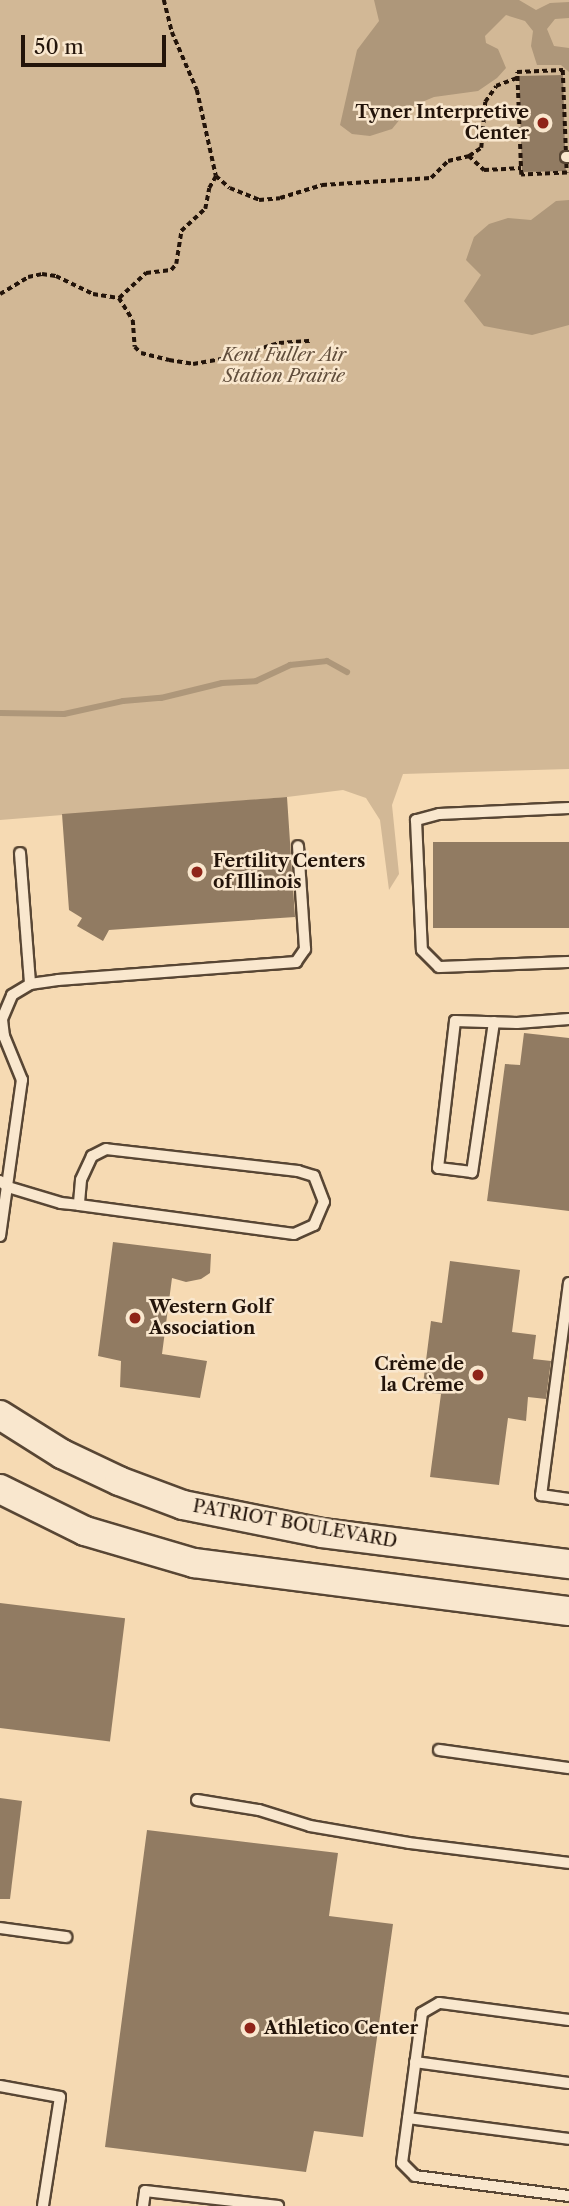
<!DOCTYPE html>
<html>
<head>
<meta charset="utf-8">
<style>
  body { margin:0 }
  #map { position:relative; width:569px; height:2206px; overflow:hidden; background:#f6dab3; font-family:"Libre Caslon Text",serif }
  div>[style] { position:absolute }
  .green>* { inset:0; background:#d2b896 }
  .water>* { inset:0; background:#ae977a }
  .stream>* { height:6px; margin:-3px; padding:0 3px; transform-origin:3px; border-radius:3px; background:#ae977a }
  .building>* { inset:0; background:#917b62; transform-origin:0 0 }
  .path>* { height:3.5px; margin-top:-1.75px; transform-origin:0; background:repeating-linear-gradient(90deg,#23140a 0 5px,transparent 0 8.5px) }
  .roads { filter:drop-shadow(2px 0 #584634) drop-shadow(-2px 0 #584634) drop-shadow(0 2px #584634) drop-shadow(0 -2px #584634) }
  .lane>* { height:10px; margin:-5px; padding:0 5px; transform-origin:5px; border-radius:5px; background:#f9e7ce }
  .secondary>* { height:28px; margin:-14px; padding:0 14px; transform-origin:14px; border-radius:14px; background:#f9e7ce }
  .dots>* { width:19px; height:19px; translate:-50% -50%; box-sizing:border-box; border:4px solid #f9e7ce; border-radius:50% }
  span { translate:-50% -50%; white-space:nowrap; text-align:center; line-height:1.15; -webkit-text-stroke:5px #f9e7ce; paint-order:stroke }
  .poi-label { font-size:18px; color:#23140a; font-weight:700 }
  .right { translate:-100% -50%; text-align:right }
  .left { translate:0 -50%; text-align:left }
  .park-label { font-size:18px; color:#604d3b; font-style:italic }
  .street-label { font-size:18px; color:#23140a }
  .scale { position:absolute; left:21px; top:35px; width:145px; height:32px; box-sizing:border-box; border:4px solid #23140a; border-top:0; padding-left:9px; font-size:21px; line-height:24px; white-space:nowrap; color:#23140a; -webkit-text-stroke:5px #f9e7ce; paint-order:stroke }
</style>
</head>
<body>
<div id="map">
  <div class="green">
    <div style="clip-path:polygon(0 0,569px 0,569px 769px,403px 774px,392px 805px,399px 874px,389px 890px,380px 820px,366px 798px,343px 790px,287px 797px,0 820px)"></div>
  </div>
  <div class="water">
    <div style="clip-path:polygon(374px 0,519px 0,536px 10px,550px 3px,569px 2px,569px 18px,555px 19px,547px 29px,554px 46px,569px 48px,569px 72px,561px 65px,537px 65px,531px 46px,533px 31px,525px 21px,506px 15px,485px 36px,486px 43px,498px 49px,506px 68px,497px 78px,478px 91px,434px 97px,410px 107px,392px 129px,370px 136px,352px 134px,340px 125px,357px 50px,379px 21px)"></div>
    <div style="clip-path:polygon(569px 200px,569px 325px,532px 335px,484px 326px,464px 301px,481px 275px,466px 260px,474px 237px,489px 224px,508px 218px,531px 220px,556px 201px)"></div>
  </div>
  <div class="stream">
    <div style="left:0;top:713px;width:64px;rotate:0.9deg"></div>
    <div style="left:64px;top:714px;width:60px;rotate:-12.4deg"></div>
    <div style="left:123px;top:701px;width:38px;rotate:-5deg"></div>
    <div style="left:161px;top:698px;width:63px;rotate:-13.8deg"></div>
    <div style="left:222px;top:683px;width:34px;rotate:-3deg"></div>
    <div style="left:256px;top:681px;width:38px;rotate:-25deg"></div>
    <div style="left:290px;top:665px;width:37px;rotate:-6deg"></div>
    <div style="left:327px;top:661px;width:23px;rotate:29deg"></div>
  </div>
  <div class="building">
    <div style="clip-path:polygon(563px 75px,565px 150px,559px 158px,565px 164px,566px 171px,522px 172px,519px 76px)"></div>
    <div style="clip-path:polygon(287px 797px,295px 917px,109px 930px,103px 941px,77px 926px,82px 918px,69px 910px,62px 814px)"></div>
    <div style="left:569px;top:842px;width:86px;height:136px;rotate:90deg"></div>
    <div style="clip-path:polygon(524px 1033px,569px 1038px,569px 1211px,487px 1201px,505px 1064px,520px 1065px)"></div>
    <div style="clip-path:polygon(113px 1242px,211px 1254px,210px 1273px,201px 1279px,186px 1282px,172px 1278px,162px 1354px,207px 1361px,200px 1398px,120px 1387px,121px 1361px,98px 1356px)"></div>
    <div style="clip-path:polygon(450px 1261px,520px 1270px,512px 1332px,536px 1335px,533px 1359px,551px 1361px,546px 1399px,528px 1397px,526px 1421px,508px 1418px,499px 1485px,430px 1477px,441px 1394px,422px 1392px,431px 1321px,442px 1323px)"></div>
    <div style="left:0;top:1603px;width:126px;height:124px;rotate:7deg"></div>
    <div style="clip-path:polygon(0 1798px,22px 1801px,10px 1899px,0 1899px)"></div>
    <div style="clip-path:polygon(147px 1830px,338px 1853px,329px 1916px,393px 1924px,363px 2137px,314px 2131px,306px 2172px,105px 2147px)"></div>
  </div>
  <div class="path">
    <div style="left:164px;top:0;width:33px;rotate:76deg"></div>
    <div style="left:172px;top:32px;width:63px;rotate:66.7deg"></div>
    <div style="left:197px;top:90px;width:88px;rotate:77.5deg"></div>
    <div style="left:216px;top:176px;width:18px;rotate:41deg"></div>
    <div style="left:230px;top:188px;width:31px;rotate:22deg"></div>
    <div style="left:259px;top:200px;width:21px;rotate:-5deg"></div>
    <div style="left:280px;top:198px;width:44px;rotate:-17.2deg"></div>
    <div style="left:322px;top:185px;width:109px;rotate:-3.7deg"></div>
    <div style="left:431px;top:178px;width:24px;rotate:-45deg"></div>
    <div style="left:448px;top:161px;width:22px;rotate:-13deg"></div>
    <div style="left:469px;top:156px;width:14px;rotate:-34deg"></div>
    <div style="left:481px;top:148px;width:46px;rotate:-85deg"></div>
    <div style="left:485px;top:102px;width:19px;rotate:-55deg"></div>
    <div style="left:496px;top:86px;width:22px;rotate:-21deg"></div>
    <div style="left:563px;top:70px;width:103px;rotate:87.8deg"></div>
    <div style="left:567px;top:173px;width:46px;rotate:177.5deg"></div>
    <div style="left:521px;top:175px;width:103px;rotate:-92.2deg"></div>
    <div style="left:517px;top:72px;width:46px;rotate:-2.5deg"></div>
    <div style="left:469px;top:156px;width:21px;rotate:43deg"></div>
    <div style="left:484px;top:170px;width:37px;rotate:-3deg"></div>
    <div style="left:0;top:294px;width:33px;rotate:-31deg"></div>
    <div style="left:28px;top:277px;width:14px;rotate:-12deg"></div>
    <div style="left:42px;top:274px;width:14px;rotate:8deg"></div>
    <div style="left:56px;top:276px;width:41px;rotate:25.9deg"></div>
    <div style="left:93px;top:294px;width:26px;rotate:9deg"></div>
    <div style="left:119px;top:298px;width:37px;rotate:-43deg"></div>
    <div style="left:146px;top:273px;width:25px;rotate:-7deg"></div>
    <div style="left:171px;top:270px;width:8px;rotate:-50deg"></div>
    <div style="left:176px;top:264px;width:33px;rotate:-81deg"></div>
    <div style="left:181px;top:231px;width:33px;rotate:-43deg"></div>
    <div style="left:205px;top:209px;width:21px;rotate:-79deg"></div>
    <div style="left:209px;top:188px;width:14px;rotate:-60deg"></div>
    <div style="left:119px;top:298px;width:26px;rotate:58deg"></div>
    <div style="left:133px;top:320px;width:27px;rotate:86deg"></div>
    <div style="left:135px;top:347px;width:8px;rotate:45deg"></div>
    <div style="left:141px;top:353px;width:29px;rotate:14deg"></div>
    <div style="left:169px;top:360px;width:24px;rotate:9deg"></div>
    <div style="left:193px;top:364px;width:39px;rotate:-10deg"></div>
    <div style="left:231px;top:357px;width:50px;rotate:-16.3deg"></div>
    <div style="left:279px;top:343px;width:32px;rotate:-4deg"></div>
  </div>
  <div class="roads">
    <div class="lane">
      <div style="left:566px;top:157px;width:3px"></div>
      <div style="left:569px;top:808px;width:130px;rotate:177.4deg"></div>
      <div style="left:439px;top:814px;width:24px;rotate:165deg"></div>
      <div style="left:416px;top:820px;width:130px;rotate:87.4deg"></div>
      <div style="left:422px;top:950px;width:24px;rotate:45deg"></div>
      <div style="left:439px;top:967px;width:130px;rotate:-2.2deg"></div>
      <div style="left:20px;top:853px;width:131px;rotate:85.6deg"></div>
      <div style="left:494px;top:1022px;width:152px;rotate:98.3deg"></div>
      <div style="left:472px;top:1172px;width:34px;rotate:-173deg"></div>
      <div style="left:438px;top:1168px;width:148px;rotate:-83.4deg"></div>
      <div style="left:455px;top:1021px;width:62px;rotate:1.8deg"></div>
      <div style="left:517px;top:1023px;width:52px;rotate:-4.4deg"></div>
      <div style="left:0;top:1181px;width:10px;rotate:37deg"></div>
      <div style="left:8px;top:1187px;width:55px;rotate:16.8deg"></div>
      <div style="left:61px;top:1203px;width:18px;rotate:6deg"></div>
      <div style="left:79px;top:1205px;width:217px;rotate:7.7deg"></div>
      <div style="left:294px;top:1234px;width:22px;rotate:-24deg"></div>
      <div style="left:314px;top:1225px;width:25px;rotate:-67deg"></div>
      <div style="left:324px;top:1202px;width:28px;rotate:-111deg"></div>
      <div style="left:314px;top:1176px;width:17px;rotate:-163deg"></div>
      <div style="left:298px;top:1171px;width:193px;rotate:-173.5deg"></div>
      <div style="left:106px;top:1149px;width:16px;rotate:153deg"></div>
      <div style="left:92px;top:1156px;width:26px;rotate:115deg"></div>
      <div style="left:81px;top:1180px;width:25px;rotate:95deg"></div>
      <div style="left:0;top:1236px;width:158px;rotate:-82deg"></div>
      <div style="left:22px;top:1080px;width:48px;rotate:-112.2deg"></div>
      <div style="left:4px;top:1036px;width:17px;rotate:-97deg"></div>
      <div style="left:2px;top:1019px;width:26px;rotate:-67deg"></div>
      <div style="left:12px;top:995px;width:21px;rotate:-31deg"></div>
      <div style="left:30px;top:984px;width:28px;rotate:-8deg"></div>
      <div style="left:58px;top:980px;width:239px;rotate:-4.3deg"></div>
      <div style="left:296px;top:962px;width:16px;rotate:-55deg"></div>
      <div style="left:305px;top:949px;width:103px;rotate:-93.9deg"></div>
      <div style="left:569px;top:1283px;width:214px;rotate:97.5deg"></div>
      <div style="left:541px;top:1495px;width:28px;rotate:8deg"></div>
      <div style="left:439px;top:1750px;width:131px;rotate:7.9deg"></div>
      <div style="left:197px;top:1800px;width:63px;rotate:9.2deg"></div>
      <div style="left:259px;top:1810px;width:53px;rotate:17.4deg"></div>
      <div style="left:310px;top:1826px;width:100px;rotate:9.7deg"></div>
      <div style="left:409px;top:1843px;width:161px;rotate:7.1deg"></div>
      <div style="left:0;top:1928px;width:67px;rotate:7.8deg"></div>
      <div style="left:569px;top:2020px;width:131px;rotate:-172.5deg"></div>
      <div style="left:439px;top:2003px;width:20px;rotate:150deg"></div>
      <div style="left:422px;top:2013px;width:151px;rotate:97.6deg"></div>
      <div style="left:402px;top:2163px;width:18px;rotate:45deg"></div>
      <div style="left:415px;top:2176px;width:155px;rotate:7.4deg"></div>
      <div style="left:415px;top:2062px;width:155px;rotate:7.8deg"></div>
      <div style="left:0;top:2086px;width:61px;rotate:10.4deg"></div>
      <div style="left:60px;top:2097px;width:110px;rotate:98.9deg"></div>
      <div style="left:408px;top:2118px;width:162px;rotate:7.4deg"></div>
      <div style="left:143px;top:2206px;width:15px;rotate:-82deg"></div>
      <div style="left:145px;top:2191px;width:134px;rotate:6.4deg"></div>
    </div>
    <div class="secondary">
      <div style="left:0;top:1415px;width:73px;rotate:32.2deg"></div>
      <div style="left:62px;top:1454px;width:63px;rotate:25.3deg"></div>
      <div style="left:119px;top:1481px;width:68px;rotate:20.6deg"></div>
      <div style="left:183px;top:1505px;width:142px;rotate:11.4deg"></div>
      <div style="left:322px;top:1533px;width:249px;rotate:7.2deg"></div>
      <div style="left:0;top:1489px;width:95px;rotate:26.3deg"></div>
      <div style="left:85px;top:1531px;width:114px;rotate:16.4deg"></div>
      <div style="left:194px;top:1563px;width:378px;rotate:7.3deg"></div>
    </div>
  </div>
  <div class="dots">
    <div style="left:543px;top:123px;background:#8f2418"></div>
    <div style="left:197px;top:872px;background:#8f2418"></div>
    <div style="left:135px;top:1318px;background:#8f2418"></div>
    <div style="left:478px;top:1375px;background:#8f2418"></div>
    <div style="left:250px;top:2028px;background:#8f2418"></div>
  </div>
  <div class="poi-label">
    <span class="right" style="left:529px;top:123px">Tyner Interpretive<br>Center</span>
    <span class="left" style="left:213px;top:872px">Fertility Centers<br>of Illinois</span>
    <span class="left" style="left:149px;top:1318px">Western Golf<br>Association</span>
    <span class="right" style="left:464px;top:1375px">Crème de<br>la Crème</span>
    <span class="left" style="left:264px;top:2028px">Athletico Center</span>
  </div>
  <div class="park-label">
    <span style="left:284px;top:366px">Kent Fuller Air<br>Station Prairie</span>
  </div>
  <div class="street-label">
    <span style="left:295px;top:1524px;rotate:10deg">PATRIOT BOULEVARD</span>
  </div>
  <div class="scale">50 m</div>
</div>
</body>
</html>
